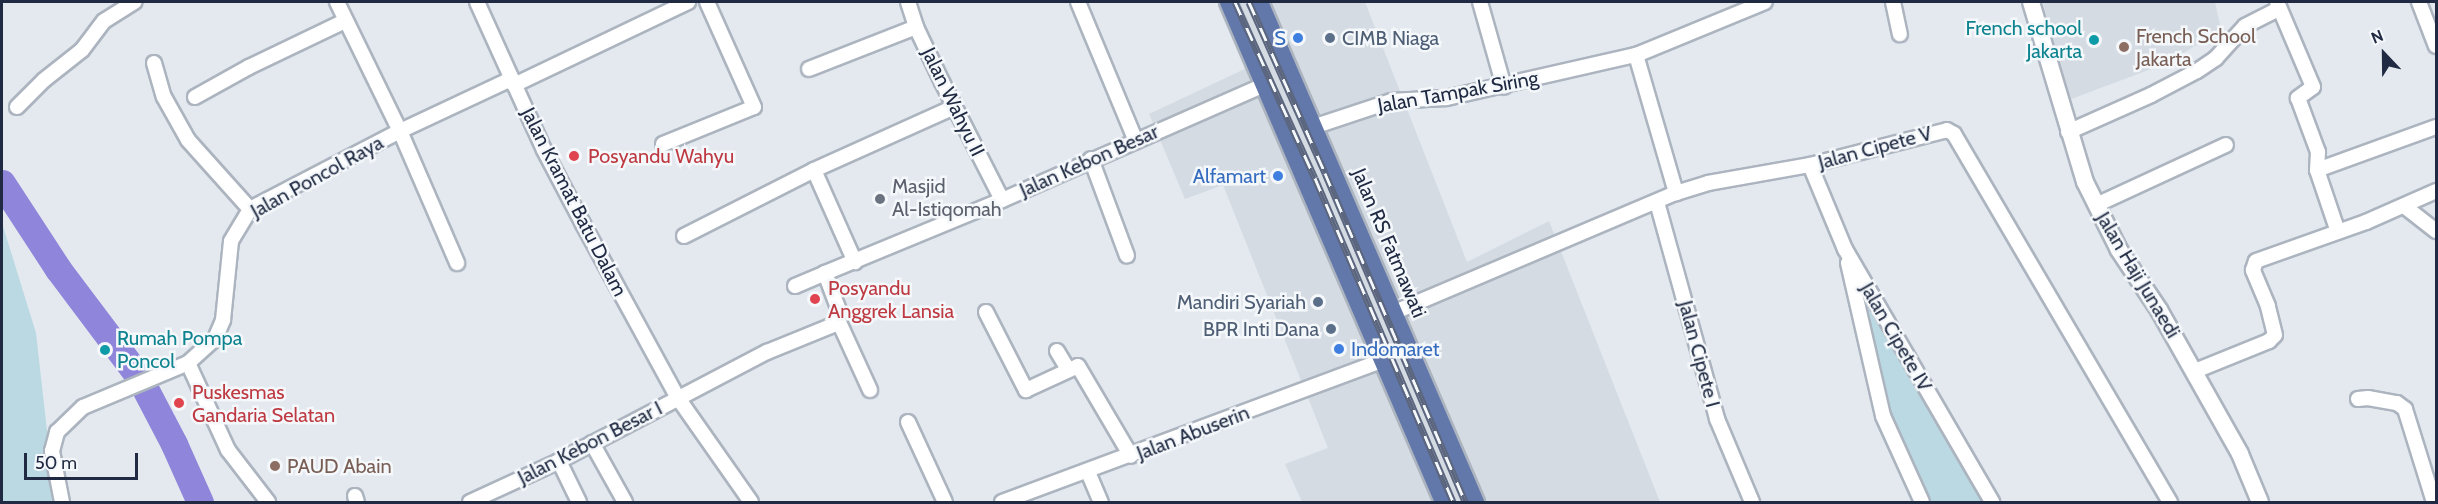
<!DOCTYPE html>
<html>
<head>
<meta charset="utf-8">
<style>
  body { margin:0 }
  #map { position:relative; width:2438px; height:504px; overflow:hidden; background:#e3e9ef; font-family:Cabin,sans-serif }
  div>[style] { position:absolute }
  .built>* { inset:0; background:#d4dbe3 }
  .green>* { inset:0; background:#bad9e2 }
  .river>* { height:27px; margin:-13.5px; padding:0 13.5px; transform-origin:13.5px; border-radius:13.5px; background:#8f85da }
  .roads { filter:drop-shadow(2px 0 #acb4bf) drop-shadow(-2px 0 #acb4bf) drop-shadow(0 2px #acb4bf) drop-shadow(0 -2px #acb4bf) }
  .minor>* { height:14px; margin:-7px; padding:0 7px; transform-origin:7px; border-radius:7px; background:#fff }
  .tertiary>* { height:16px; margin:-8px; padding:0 8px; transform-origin:8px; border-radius:8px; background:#fff }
  .primary>* { height:16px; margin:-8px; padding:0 8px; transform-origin:8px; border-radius:8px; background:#6378aa }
  .rail>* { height:7px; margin-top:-3.5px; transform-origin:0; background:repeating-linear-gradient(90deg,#f5f8fb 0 14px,#5b667e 0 28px); box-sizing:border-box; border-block:2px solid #5b667e }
  .dots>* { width:16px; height:16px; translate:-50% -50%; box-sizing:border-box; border:3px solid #f5f8fb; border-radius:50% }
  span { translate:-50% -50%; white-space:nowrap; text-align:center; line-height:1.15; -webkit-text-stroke:5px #f5f8fb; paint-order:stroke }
  .culture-label { font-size:20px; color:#0d838f }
  .right { translate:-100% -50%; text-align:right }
  .left { translate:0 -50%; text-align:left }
  .education-label { font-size:20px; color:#785e54 }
  .shop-label { font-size:20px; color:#366cbe }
  .service-label { font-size:20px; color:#4e5e75 }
  .street-label { font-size:20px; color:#202b43 }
  .health-label { font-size:20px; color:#be3a42 }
  .worship-label { font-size:20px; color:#5b616d }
  .frame { position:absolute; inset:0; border:3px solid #202b43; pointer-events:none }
  .north { position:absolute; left:2354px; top:24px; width:60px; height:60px; -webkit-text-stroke:4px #f5f8fb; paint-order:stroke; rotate:338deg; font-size:16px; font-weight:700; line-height:24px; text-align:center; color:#202b43 }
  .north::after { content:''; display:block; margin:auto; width:21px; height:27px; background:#202b43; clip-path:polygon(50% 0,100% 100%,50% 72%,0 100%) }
  .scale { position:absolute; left:24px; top:453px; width:114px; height:27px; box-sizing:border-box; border:3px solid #202b43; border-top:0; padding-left:8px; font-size:18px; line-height:21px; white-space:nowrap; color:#202b43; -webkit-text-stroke:4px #f5f8fb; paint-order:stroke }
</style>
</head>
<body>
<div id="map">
  <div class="built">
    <div style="clip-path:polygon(1221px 2px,1365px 2px,1467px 262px,1549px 221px,1660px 502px,1302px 502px,1285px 464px,1328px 448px,1223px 185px,1185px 199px,1149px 114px,1251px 66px)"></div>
    <div style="clip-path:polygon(2043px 2px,2215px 2px,2221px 30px,2167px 63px,2066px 101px)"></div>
  </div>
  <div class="green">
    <div style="clip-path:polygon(2px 223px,36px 333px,55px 502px,2px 502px)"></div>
    <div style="clip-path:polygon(1857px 282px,1989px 502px,1929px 502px,1891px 421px)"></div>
  </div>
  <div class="river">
    <div style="left:2px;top:183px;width:103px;rotate:56.9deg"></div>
    <div style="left:58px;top:269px;width:135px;rotate:53.1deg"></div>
    <div style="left:139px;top:377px;width:76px;rotate:62.4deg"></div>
    <div style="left:174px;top:444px;width:64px;rotate:65.9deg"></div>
  </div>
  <div class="roads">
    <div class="minor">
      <div style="left:337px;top:2px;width:144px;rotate:64deg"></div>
      <div style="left:400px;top:131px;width:144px;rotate:66.6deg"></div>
      <div style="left:477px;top:2px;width:162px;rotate:65.6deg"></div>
      <div style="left:544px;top:150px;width:84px;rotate:62.2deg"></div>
      <div style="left:583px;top:224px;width:198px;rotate:61.4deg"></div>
      <div style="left:678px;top:398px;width:127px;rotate:54.9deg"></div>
      <div style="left:908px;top:2px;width:26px;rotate:72deg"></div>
      <div style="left:916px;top:27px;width:61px;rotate:64.7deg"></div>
      <div style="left:942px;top:82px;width:132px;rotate:63deg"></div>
      <div style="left:1078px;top:2px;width:151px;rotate:67.4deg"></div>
      <div style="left:1480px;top:2px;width:88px;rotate:74.2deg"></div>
      <div style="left:1893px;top:2px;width:33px;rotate:78deg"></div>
      <div style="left:2277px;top:2px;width:92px;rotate:67deg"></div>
      <div style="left:2313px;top:87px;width:19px;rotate:144deg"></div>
      <div style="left:2298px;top:98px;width:58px;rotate:69.7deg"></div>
      <div style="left:2318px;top:152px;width:18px;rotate:93deg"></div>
      <div style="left:2317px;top:170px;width:65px;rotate:71.3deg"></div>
      <div style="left:2419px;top:2px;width:47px;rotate:68.9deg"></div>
      <div style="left:1636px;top:55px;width:144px;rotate:73.8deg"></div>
      <div style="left:154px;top:63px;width:35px;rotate:74deg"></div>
      <div style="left:164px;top:97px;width:49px;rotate:60.8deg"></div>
      <div style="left:188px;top:140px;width:93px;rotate:48.1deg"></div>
      <div style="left:809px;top:69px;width:115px;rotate:-21.4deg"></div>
      <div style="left:514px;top:85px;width:193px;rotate:-25.5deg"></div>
      <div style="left:195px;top:97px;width:62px;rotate:-29.1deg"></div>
      <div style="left:249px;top:67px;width:106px;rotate:-25.6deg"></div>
      <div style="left:17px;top:107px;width:38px;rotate:-45deg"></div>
      <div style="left:44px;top:80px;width:48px;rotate:-38.3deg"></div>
      <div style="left:82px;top:50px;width:36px;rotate:-53deg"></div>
      <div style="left:104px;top:21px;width:36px;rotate:-32deg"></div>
      <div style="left:1316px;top:126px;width:79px;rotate:-18.4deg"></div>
      <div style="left:1391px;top:101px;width:55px;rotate:-3.1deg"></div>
      <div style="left:1446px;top:98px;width:195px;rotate:-12.8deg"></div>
      <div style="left:1636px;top:55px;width:139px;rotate:-22.3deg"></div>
      <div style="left:2068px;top:132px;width:91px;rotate:-24deg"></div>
      <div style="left:2151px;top:95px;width:52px;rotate:-27.6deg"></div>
      <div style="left:2197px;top:71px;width:23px;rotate:-34deg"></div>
      <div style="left:2216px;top:58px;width:43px;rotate:-47.8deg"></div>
      <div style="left:2245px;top:26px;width:37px;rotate:-27deg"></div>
      <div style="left:663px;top:144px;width:98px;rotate:-22.1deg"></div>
      <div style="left:754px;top:107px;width:115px;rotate:-114.1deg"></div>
      <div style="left:1091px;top:159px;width:103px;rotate:69.6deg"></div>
      <div style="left:1810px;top:165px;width:91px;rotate:67.4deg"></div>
      <div style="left:1845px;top:249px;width:293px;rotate:59.8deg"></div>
      <div style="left:814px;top:170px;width:101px;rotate:66deg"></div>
      <div style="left:2317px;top:170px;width:127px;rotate:-19.9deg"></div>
      <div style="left:1657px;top:202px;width:225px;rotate:74.5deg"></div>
      <div style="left:1717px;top:419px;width:90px;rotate:67.1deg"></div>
      <div style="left:2096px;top:205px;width:143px;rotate:-24.8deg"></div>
      <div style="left:2404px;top:206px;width:41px;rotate:38deg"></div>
      <div style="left:684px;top:236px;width:146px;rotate:-26.9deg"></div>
      <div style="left:814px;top:170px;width:154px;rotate:-24.2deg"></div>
      <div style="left:1848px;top:263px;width:157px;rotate:77.1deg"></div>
      <div style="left:1883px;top:416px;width:94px;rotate:65.6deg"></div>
      <div style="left:795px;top:286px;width:33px;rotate:-23deg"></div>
      <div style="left:986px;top:312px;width:88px;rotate:62.9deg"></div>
      <div style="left:1026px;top:390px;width:57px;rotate:-24.8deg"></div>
      <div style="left:1078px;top:366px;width:104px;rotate:59.5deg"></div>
      <div style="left:1395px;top:312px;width:305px;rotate:-23deg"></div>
      <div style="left:1676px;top:193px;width:34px;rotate:-17deg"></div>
      <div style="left:1708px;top:183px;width:104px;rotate:-10deg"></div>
      <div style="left:1810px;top:165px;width:141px;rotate:-14.3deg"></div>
      <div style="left:1947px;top:130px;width:8px;rotate:30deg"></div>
      <div style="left:1954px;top:134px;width:427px;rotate:59.6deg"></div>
      <div style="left:838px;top:320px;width:77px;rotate:65.4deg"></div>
      <div style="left:1057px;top:351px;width:21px;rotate:59deg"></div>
      <div style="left:188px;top:363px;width:96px;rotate:65.3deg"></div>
      <div style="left:228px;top:450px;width:66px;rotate:52.4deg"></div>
      <div style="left:2195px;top:371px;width:80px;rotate:-22.1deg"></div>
      <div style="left:2269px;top:341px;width:8px;rotate:-45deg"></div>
      <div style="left:2275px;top:335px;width:30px;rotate:-104deg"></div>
      <div style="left:2268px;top:306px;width:39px;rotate:-113deg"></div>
      <div style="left:2253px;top:270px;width:9px;rotate:-72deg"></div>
      <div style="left:2256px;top:261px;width:117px;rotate:-19.5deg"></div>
      <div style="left:2366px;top:222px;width:77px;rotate:-23.9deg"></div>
      <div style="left:2358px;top:399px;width:10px;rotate:-6deg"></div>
      <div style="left:2368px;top:398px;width:29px;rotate:10deg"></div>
      <div style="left:2397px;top:403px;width:10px;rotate:37deg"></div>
      <div style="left:2405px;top:409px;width:97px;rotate:72.7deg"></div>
      <div style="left:908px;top:422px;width:88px;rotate:65.2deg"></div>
      <div style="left:592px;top:443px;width:68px;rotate:60.8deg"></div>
      <div style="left:559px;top:461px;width:46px;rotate:64deg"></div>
      <div style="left:1088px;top:472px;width:33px;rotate:67deg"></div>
      <div style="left:355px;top:496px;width:6px;rotate:72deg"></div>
      <div style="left:62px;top:502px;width:52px;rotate:-101.1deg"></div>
      <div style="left:52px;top:451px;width:20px;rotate:-75deg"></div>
      <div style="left:57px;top:432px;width:36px;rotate:-44deg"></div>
      <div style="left:83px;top:407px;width:114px;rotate:-22.7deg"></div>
      <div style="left:188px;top:363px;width:36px;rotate:-42deg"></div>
      <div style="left:215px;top:339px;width:21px;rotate:-67deg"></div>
      <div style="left:223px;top:320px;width:79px;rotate:-84.2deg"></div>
      <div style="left:231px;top:241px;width:37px;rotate:-59deg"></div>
      <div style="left:250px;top:209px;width:169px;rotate:-27.5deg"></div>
      <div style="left:400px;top:131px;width:123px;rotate:-25.1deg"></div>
      <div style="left:470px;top:502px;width:98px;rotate:-24.7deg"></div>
      <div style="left:559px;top:461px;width:235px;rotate:-27.7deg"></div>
      <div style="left:767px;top:352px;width:71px;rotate:-22.2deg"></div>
      <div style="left:833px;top:325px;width:14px;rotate:-60deg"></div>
      <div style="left:840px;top:313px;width:43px;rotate:-110.6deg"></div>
      <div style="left:825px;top:273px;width:191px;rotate:-22.4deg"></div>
      <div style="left:1002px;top:200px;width:286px;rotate:-23.7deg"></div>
      <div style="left:1002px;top:502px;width:407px;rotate:-20.4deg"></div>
    </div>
    <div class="tertiary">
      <div style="left:2031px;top:2px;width:188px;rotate:73.3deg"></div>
      <div style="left:2085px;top:182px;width:76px;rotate:63.4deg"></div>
      <div style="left:2119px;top:250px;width:72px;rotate:56.3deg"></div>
      <div style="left:2159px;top:310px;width:165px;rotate:60.6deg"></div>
      <div style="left:2240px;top:454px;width:52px;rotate:67.4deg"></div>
    </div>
    <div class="primary">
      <div style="left:1228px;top:2px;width:544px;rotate:66.73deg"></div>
      <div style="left:1260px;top:2px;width:545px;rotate:66.64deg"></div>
    </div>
  </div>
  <div class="rail">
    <div style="left:1235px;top:2px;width:193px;rotate:65.6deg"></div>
    <div style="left:1315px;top:178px;width:352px;rotate:66.9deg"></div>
    <div style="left:1249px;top:2px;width:187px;rotate:66deg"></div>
    <div style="left:1325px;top:173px;width:358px;rotate:66.9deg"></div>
  </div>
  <div class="dots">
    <div style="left:1298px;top:38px;background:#3f7fe0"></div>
    <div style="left:1330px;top:38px;background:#5c6f8a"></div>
    <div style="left:2094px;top:40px;background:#0f9aa8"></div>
    <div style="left:2124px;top:47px;background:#8d6e63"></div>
    <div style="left:574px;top:156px;background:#e0444e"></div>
    <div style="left:1278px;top:176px;background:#3f7fe0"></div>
    <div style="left:880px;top:199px;background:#6b7280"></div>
    <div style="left:815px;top:299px;background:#e0444e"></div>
    <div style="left:1318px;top:302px;background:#5c6f8a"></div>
    <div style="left:1331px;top:329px;background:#5c6f8a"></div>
    <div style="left:1339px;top:349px;background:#3f7fe0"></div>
    <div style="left:105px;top:350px;background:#0f9aa8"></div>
    <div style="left:179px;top:403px;background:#e0444e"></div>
    <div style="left:275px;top:466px;background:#8d6e63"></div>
  </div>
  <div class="culture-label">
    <span class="right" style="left:2082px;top:40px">French school<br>Jakarta</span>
    <span class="left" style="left:117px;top:350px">Rumah Pompa<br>Poncol</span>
  </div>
  <div class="education-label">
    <span class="left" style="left:2136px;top:48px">French School<br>Jakarta</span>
    <span class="left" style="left:287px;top:466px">PAUD Abain</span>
  </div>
  <div class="shop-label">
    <span class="right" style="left:1286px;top:38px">S</span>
    <span class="right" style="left:1266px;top:176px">Alfamart</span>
    <span class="left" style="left:1351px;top:349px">Indomaret</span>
  </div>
  <div class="service-label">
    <span class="left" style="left:1342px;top:38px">CIMB Niaga</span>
    <span class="right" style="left:1306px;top:302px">Mandiri Syariah</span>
    <span class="right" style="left:1319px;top:329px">BPR Inti Dana</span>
  </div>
  <div class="street-label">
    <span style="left:1458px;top:92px;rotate:-10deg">Jalan Tampak Siring</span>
    <span style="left:953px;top:102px;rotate:64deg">Jalan Wahyu II</span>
    <span style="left:1875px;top:148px;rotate:-15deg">Jalan Cipete V</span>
    <span style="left:1089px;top:161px;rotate:-24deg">Jalan Kebon Besar</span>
    <span style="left:317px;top:177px;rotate:-29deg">Jalan Poncol Raya</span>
    <span style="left:574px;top:202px;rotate:63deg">Jalan Kramat Batu Dalam</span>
    <span style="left:1389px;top:243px;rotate:67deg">Jalan RS Fatmawati</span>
    <span style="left:2138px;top:275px;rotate:59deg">Jalan Haji Junaedi</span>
    <span style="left:1896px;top:337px;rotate:60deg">Jalan Cipete IV</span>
    <span style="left:1699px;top:354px;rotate:75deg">Jalan Cipete I</span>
    <span style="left:1193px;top:433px;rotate:-21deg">Jalan Abuserin</span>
    <span style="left:590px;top:443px;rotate:-27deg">Jalan Kebon Besar I</span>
  </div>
  <div class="health-label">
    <span class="left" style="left:588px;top:156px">Posyandu Wahyu</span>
    <span class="left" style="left:828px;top:300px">Posyandu<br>Anggrek Lansia</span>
    <span class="left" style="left:192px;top:404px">Puskesmas<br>Gandaria Selatan</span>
  </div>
  <div class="worship-label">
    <span class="left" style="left:892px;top:198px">Masjid<br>Al-Istiqomah</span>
  </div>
  <div class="frame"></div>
  <div class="north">N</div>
  <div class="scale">50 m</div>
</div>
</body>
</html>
